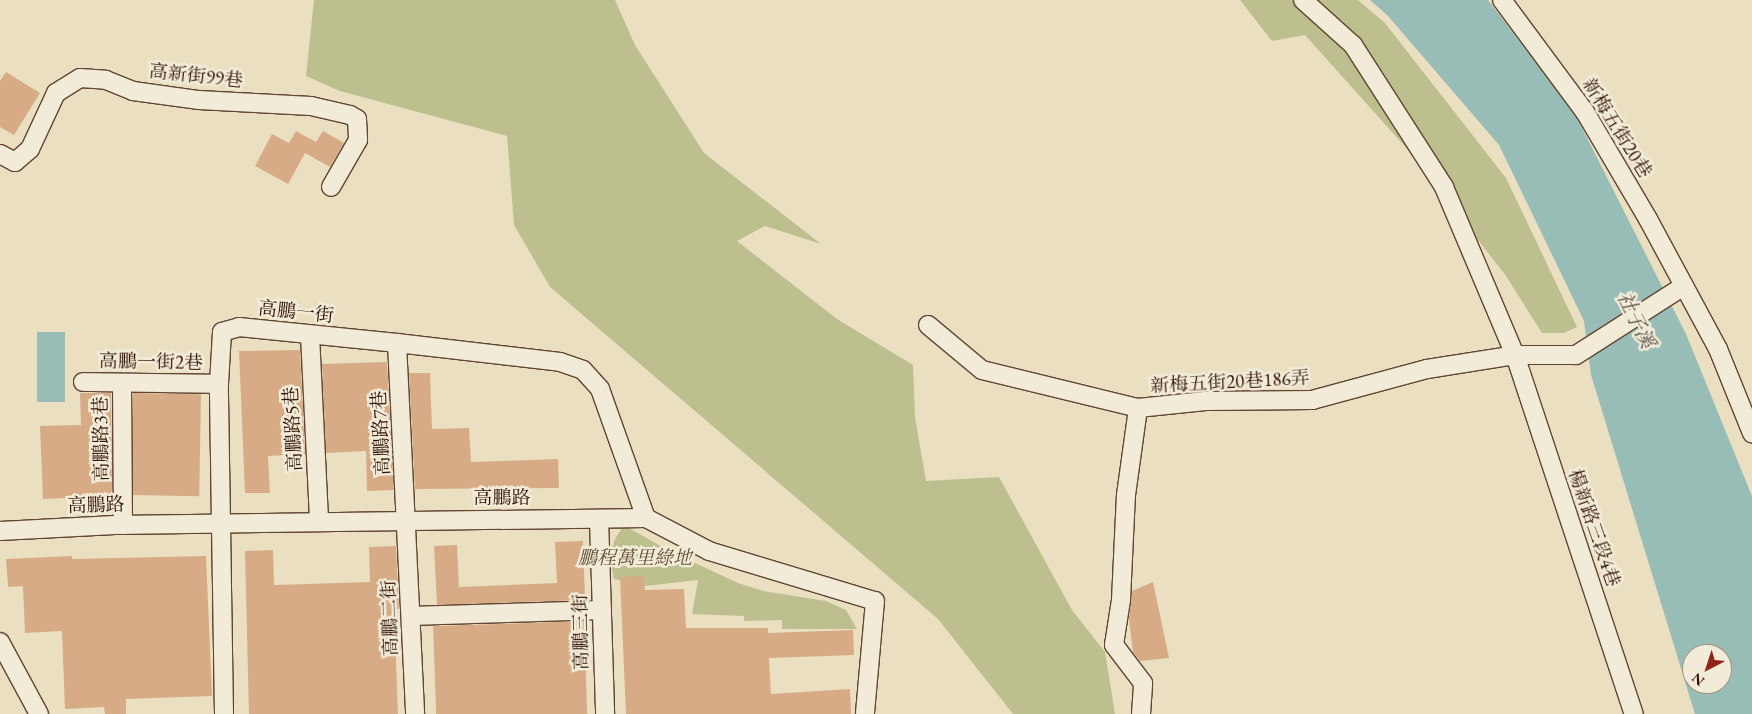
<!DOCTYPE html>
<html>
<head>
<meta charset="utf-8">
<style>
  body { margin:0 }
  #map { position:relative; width:1752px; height:714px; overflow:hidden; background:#eae0c1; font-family:"EB Garamond","Noto Serif TC",serif }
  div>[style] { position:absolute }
  .green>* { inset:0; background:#bdc08e }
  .water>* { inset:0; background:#98bdb6; transform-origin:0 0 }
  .building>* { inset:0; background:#d6ab86; transform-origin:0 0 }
  .roads { filter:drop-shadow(1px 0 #604532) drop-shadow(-1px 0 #604532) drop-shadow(0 1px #604532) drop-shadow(0 -1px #604532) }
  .minor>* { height:18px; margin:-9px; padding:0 9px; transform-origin:9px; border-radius:9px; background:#f1ebd7 }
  span { translate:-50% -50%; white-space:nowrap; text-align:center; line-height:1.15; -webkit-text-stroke:5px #f1ebd7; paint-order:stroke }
  .street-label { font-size:19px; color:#321103 }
  .park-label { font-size:19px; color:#634e34; font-style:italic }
  .water-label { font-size:20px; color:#564d42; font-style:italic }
  .north { position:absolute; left:1682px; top:644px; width:50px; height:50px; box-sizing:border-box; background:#f1ebd7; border:1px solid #a59482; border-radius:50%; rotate:220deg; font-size:14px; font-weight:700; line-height:20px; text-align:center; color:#321103 }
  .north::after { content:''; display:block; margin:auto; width:18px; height:22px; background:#8f2418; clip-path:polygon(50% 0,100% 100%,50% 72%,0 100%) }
</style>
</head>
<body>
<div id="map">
  <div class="green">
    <div style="clip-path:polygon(314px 0,615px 0,635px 45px,704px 153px,821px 244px,765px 226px,737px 241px,837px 319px,913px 365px,915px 417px,926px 481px,999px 477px,1072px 610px,1105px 652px,1115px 714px,1013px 714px,938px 619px,550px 287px,514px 225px,507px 136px,340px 91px,306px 76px)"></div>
    <div style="clip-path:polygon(1240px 0,1358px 0,1385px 23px,1506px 178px,1577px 327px,1564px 333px,1542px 333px,1506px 276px,1408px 150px,1305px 35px,1272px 41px)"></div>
    <div style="clip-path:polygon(624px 525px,671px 552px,738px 583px,763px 591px,826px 601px,846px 610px,857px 629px,782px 629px,782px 620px,744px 621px,744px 616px,692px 614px,698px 580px,645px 586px,614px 579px,610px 557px,615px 539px)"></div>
  </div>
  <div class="water">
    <div style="clip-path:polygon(evenodd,1370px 0,1488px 0,1575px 114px,1686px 334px,1752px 496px,1752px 714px,1695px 714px,1591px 375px,1584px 321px,1499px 145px,1388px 16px,1370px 0,1692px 654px,1722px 654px,1722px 684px,1692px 684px,1692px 654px)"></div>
    <div style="left:37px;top:332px;width:28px;height:70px"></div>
  </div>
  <div class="building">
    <div style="clip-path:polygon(6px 72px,40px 93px,14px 135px,0 127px,0 81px)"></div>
    <div style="clip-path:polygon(296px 131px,316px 142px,323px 131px,344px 143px,330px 167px,305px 153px,288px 184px,255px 166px,272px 134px,289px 143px)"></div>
    <div style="clip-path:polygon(300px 350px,305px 454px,268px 456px,270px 493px,245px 493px,239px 351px)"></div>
    <div style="clip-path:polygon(387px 362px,394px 490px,367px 491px,366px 451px,326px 453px,322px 364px)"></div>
    <div style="clip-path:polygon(409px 373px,430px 373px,432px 429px,469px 428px,471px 462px,558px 459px,559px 488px,415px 489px)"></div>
    <div style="clip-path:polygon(80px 393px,111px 393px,112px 496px,43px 499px,40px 426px,81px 425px)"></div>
    <div style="left:133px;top:393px;width:68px;height:102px;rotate:1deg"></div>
    <div style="clip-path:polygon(583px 541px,585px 600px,437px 605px,434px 546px,457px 545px,459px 587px,557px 583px,555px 542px)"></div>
    <div style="clip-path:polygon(396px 546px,399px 609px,394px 609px,398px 714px,249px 714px,245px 551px,273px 550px,274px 585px,370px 582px,369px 547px)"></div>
    <div style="clip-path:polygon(72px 556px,72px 559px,206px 556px,212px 696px,126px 699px,126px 714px,105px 714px,104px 707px,65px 709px,62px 631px,25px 633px,23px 586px,8px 587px,6px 559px)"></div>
    <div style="clip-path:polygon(644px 576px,645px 590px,684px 589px,686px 628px,768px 628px,768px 633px,853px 630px,854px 655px,769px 658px,771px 694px,850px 689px,851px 714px,626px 714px,620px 577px)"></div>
    <div style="clip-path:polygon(1153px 582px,1169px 658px,1140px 661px,1133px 652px,1129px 619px,1132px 591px)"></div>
    <div style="left:584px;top:621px;width:93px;height:151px;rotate:88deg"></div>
  </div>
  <div class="roads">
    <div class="minor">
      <div style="left:1303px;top:0;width:67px;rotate:42deg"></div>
      <div style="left:1353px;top:45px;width:169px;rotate:57.3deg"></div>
      <div style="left:1444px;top:187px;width:182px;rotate:67.1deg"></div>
      <div style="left:1515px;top:355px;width:378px;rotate:71.7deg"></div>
      <div style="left:1502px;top:0;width:139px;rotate:53.5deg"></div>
      <div style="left:1585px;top:112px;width:124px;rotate:59.5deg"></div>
      <div style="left:1648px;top:219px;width:148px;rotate:61.7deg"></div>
      <div style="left:1718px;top:349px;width:91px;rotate:68deg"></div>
      <div style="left:0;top:154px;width:17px;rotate:28deg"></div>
      <div style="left:15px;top:162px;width:20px;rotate:-41deg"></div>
      <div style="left:30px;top:149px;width:62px;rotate:-65.1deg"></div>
      <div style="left:56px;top:93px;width:28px;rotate:-32deg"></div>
      <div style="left:80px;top:78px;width:26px;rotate:4deg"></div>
      <div style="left:106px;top:80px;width:29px;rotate:22deg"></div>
      <div style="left:133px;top:91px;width:67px;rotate:7.8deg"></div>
      <div style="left:199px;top:100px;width:112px;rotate:3.1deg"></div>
      <div style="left:311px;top:106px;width:40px;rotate:13deg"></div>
      <div style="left:350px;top:115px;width:8px;rotate:30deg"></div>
      <div style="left:357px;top:119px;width:21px;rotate:87deg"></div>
      <div style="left:358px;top:140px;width:54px;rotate:119.9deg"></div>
      <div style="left:928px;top:325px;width:70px;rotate:39.8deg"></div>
      <div style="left:982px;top:370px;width:161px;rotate:13.7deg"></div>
      <div style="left:310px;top:335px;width:186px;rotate:87.2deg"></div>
      <div style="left:397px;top:343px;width:371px;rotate:87.2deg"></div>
      <div style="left:83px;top:382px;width:136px;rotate:0.8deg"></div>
      <div style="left:122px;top:383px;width:142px;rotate:89.6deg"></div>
      <div style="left:599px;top:519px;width:195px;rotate:88.2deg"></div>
      <div style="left:0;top:531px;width:115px;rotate:-3deg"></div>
      <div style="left:115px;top:525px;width:531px;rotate:-0.76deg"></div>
      <div style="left:646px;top:518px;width:71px;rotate:27.6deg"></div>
      <div style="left:709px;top:551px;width:173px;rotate:16.8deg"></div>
      <div style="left:875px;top:601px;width:113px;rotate:95.1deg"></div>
      <div style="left:411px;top:616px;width:191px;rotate:-1.8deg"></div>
      <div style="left:0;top:642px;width:82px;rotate:61.6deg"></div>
      <div style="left:224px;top:714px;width:330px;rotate:-90.9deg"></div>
      <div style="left:219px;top:384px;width:52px;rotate:-86.7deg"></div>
      <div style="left:222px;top:332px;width:18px;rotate:-16deg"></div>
      <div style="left:239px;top:327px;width:159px;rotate:5.8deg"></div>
      <div style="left:397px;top:343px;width:164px;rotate:6.6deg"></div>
      <div style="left:560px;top:362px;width:24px;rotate:19deg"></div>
      <div style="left:583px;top:370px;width:25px;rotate:48deg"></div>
      <div style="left:600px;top:389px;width:137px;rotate:70.4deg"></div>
      <div style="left:1141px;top:714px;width:31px;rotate:-86deg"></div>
      <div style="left:1143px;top:683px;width:48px;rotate:-127.3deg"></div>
      <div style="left:1114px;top:645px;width:46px;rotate:-81.2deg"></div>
      <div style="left:1121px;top:600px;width:105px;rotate:-87.3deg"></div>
      <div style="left:1126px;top:495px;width:88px;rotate:-82.1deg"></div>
      <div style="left:1138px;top:408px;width:68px;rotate:-5.9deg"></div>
      <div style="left:1206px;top:401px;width:106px;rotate:-0.5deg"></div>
      <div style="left:1312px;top:400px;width:119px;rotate:-15.1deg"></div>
      <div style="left:1427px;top:369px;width:89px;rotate:-9deg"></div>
      <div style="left:1515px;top:355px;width:61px"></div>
      <div style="left:1576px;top:355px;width:128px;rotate:-32.6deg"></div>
    </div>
  </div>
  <div class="street-label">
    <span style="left:196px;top:76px;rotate:6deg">高新街99巷</span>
    <span style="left:1617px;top:128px;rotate:58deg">新梅五街20巷</span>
    <span style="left:296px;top:312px;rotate:6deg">高鵬一街</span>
    <span style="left:151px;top:362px;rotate:1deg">高鵬一街2巷</span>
    <span style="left:1230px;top:382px;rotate:-3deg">新梅五街20巷186弄</span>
    <span style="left:293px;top:429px;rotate:-93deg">高鵬路5巷</span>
    <span style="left:381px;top:433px;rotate:-93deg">高鵬路7巷</span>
    <span style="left:101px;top:439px;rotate:-91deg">高鵬路3巷</span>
    <span style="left:502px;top:498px">高鵬路</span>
    <span style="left:96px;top:505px;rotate:-2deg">高鵬路</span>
    <span style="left:1594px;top:528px;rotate:71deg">楊新路三段4巷</span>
    <span style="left:390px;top:618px;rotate:-92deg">高鵬二街</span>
    <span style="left:581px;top:632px;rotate:-91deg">高鵬三街</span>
  </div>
  <div class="park-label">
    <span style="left:635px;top:558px">鵬程萬里綠地</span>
  </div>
  <div class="water-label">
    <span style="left:1636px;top:320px;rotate:64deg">社子溪</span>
  </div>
  <div class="north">N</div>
</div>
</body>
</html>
